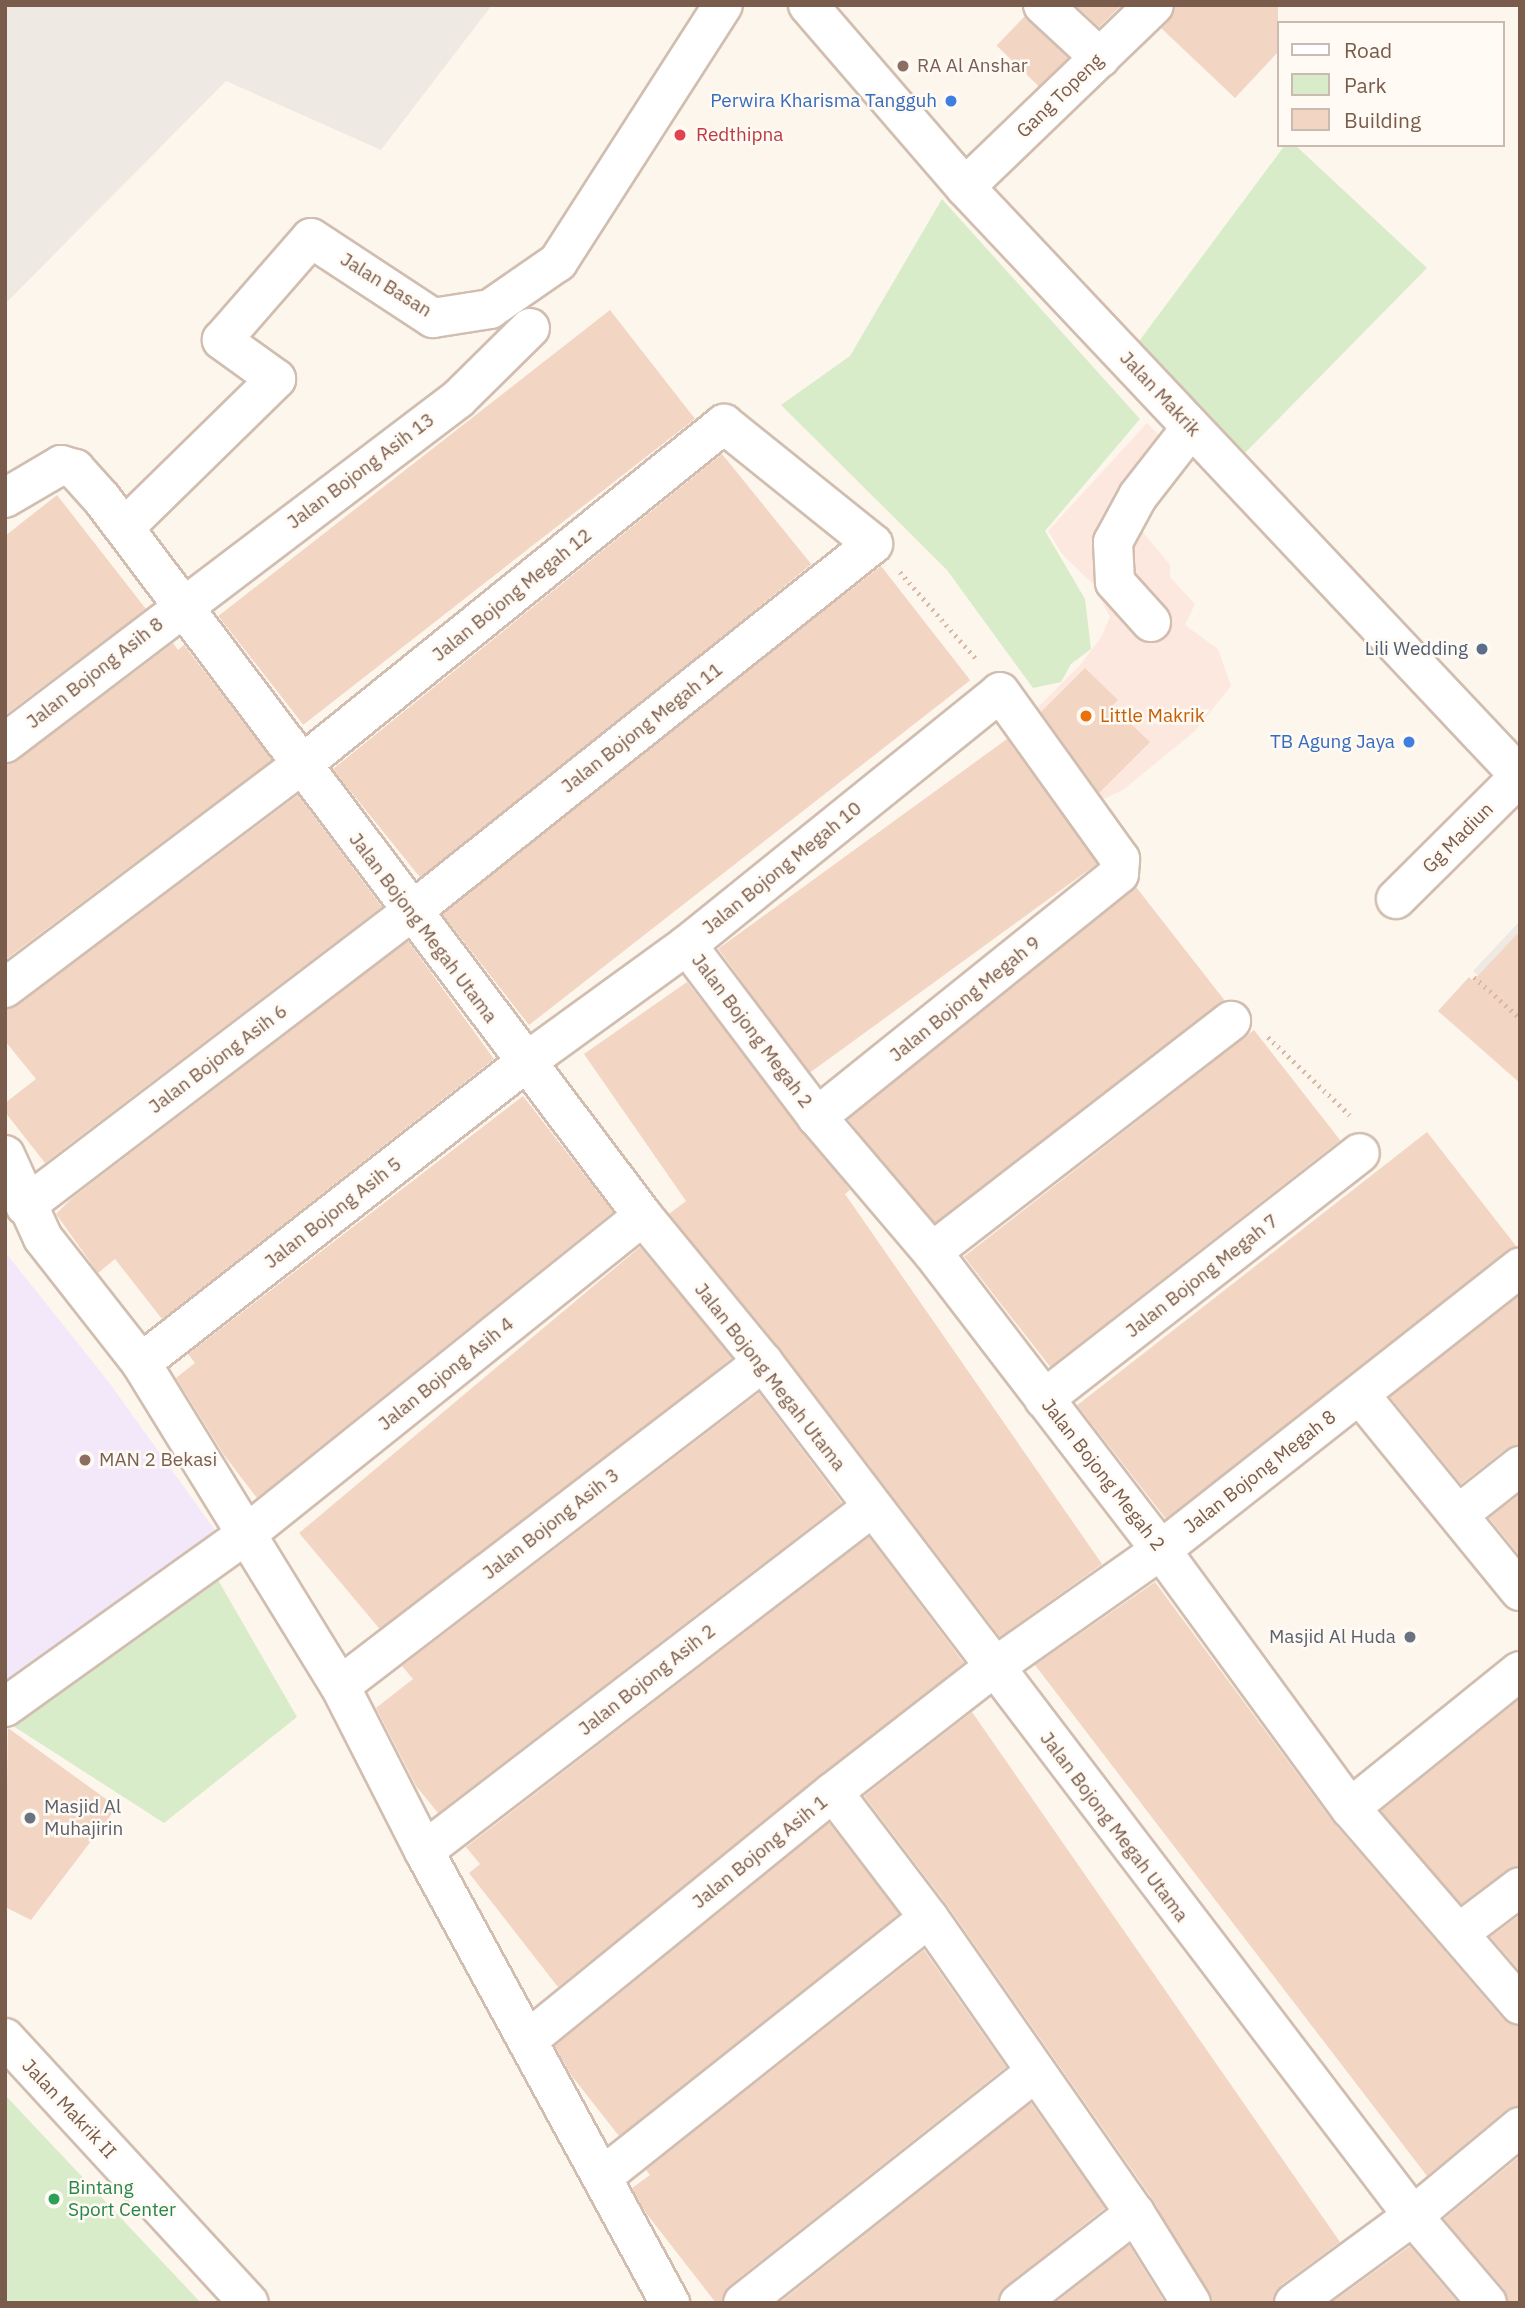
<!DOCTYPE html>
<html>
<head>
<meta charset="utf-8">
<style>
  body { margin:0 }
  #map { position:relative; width:1525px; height:2308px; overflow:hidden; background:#fdf6ec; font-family:"IBM Plex Sans",sans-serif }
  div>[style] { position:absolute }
  .commercial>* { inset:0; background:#fde8e0 }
  .industrial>* { inset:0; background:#efe9e4 }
  .education>* { inset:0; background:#f3e8fa }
  .green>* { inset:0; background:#d8ecc9 }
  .building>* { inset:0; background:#f3d5c3; transform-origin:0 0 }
  .path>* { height:4.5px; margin-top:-2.25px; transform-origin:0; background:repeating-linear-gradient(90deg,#d9b8a5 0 2px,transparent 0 7px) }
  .roads { filter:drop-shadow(2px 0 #d1beb0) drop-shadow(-2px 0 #d1beb0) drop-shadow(0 2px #d1beb0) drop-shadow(0 -2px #d1beb0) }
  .minor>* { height:38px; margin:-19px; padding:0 19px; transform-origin:19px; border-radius:19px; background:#fff }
  .dots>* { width:19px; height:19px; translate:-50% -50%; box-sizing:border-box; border:4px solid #fffaf3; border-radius:50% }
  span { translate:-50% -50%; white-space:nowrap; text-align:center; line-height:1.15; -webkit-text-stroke:5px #fffaf3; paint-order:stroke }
  .education-label { font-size:19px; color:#785e54 }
  .left { translate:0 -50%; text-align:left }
  .street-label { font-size:19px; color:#7a5c4d }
  .shop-label { font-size:19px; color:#366cbe }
  .right { translate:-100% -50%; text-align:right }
  .health-label { font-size:19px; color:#be3a42 }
  .service-label { font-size:19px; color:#4e5e75 }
  .food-label { font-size:19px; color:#c56008 }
  .worship-label { font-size:19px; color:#5b616d }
  .leisure-label { font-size:19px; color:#27864d }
  .frame { position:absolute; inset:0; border:7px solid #7a5c4d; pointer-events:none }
  .legend { position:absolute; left:1277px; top:21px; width:228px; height:126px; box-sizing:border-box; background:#fffaf3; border:2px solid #cabbb1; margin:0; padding:9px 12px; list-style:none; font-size:21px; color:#7a5c4d }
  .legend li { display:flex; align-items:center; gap:14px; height:35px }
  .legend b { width:35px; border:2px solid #cabbb1 }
</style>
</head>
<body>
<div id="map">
  <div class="commercial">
    <div style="clip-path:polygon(1147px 423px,1184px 460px,1136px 524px,1170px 565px,1170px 577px,1195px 604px,1185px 625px,1218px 649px,1231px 686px,1195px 731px,1123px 790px,1087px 807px,1026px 719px,1081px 664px,1101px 637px,1110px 617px,1093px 584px,1062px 554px,1048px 531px)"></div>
  </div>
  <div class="industrial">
    <div style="clip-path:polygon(5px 5px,492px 5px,381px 150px,226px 81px,5px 304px)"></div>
    <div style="clip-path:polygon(1520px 921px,1520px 1014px,1473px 971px)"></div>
  </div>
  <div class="education">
    <div style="clip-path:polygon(5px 1252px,108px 1381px,222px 1540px,5px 1697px)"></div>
  </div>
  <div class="green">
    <div style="clip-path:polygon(1285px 145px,1295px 145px,1427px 268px,1238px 460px,1134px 348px)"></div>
    <div style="clip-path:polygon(942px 199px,1140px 419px,1045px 531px,1085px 599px,1091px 649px,1071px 664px,1061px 682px,1033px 688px,947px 570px,781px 405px,850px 356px)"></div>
    <div style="clip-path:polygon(218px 1580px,297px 1717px,164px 1823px,10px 1724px)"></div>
    <div style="clip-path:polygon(5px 2095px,201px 2303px,5px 2303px)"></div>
  </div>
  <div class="building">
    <div style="clip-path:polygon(1075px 5px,1122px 5px,1099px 27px)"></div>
    <div style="clip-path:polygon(1175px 5px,1278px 5px,1278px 52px,1235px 98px,1161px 28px)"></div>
    <div style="left:1025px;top:16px;width:60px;height:41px;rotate:44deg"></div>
    <div style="left:610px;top:310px;width:138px;height:497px;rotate:52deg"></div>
    <div style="left:722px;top:454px;width:142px;height:501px;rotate:51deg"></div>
    <div style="clip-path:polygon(57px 495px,146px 609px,5px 715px,5px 536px)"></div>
    <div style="left:881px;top:566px;width:145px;height:560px;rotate:52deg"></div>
    <div style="clip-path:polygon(173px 643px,178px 650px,184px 645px,272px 760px,5px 960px,5px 764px,18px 760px)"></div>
    <div style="clip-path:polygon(1085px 668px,1118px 700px,1112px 706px,1150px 742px,1099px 793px,1041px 712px)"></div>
    <div style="left:1007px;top:739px;width:154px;height:357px;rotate:54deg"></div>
    <div style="clip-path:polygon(298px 795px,382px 907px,45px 1163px,5px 1112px,5px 1103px,36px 1079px,5px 1041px,5px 1009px,18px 1005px)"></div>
    <div style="left:1136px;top:887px;width:145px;height:370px;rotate:52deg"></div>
    <div style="clip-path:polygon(1520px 931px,1520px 1083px,1438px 1011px,1469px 977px,1473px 981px)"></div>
    <div style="clip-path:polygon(408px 941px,494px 1059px,162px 1319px,115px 1259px,98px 1273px,56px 1214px,72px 1198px)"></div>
    <div style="clip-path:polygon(687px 982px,850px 1190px,845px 1194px,1102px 1564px,1000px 1637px,780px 1349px,669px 1214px,686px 1201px,584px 1054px)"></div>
    <div style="left:1254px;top:1030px;width:140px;height:368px;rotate:52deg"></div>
    <div style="clip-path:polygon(523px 1096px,613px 1212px,257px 1498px,224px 1455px,176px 1378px,195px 1363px,188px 1354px)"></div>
    <div style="left:1427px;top:1132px;width:145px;height:444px;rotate:52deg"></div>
    <div style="left:640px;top:1247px;width:144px;height:445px;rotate:50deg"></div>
    <div style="clip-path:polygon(1520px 1295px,1520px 1445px,1506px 1449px,1461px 1484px,1390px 1397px)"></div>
    <div style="clip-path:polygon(759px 1393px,842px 1503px,438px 1813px,416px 1786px,376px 1708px,413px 1679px,402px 1666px)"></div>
    <div style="clip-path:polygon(1520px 1494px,1520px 1556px,1489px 1518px)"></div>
    <div style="clip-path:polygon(869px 1537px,964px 1663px,558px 1987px,469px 1873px,480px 1864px,466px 1847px)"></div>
    <div style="clip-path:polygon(1155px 1582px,1333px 1822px,1503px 2019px,1520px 2026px,1520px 2106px,1506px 2110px,1427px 2176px,1035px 1665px)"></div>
    <div style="clip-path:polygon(1520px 1699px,1520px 1866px,1507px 1870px,1461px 1904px,1381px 1811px)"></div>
    <div style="clip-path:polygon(972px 1712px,1340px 2242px,1281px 2285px,1273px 2303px,1213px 2303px,1153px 2200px,947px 1905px,864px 1796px)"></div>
    <div style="clip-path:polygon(8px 1728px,117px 1807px,31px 1920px,5px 1907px)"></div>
    <div style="clip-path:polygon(829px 1823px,899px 1914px,619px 2136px,571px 2075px,555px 2046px)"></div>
    <div style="clip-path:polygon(1520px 1915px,1520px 1971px,1490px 1937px)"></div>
    <div style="clip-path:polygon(924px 1950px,1006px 2067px,729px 2286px,722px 2303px,716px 2303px,646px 2213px,632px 2188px,650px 2175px,646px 2170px)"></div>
    <div style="clip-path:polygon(1031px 2103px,1105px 2208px,1006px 2286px,998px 2303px,779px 2303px)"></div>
    <div style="clip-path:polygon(1520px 2156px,1520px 2303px,1508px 2303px,1504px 2289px,1444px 2219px)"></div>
    <div style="clip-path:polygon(1129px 2245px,1165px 2303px,1055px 2303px)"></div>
    <div style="clip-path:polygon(1410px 2246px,1458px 2303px,1331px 2303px)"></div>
  </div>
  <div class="path">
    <div style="left:900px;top:572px;width:117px;rotate:48.8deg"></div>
    <div style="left:1474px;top:977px;width:62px;rotate:41.7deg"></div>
    <div style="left:1268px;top:1037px;width:113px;rotate:43.6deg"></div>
  </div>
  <div class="roads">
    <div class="minor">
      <div style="left:808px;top:5px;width:240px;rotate:49.2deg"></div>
      <div style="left:965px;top:187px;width:809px;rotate:46.7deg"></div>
      <div style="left:1043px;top:5px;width:78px;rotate:42.9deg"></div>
      <div style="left:965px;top:187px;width:262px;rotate:-43.9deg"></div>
      <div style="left:5px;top:498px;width:65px;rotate:-30.5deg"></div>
      <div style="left:61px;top:465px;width:15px;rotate:16deg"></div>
      <div style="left:75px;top:469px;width:40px;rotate:48deg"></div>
      <div style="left:102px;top:499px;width:898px;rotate:52.96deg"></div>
      <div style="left:643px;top:1216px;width:189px;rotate:50.6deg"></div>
      <div style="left:763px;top:1362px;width:1073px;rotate:52.72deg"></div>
      <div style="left:1413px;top:2216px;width:114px;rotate:49.6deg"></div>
      <div style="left:124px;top:528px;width:213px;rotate:-44.4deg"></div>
      <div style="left:276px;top:379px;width:67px;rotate:-144.2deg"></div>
      <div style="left:222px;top:340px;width:135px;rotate:-48.9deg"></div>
      <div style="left:311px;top:238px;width:146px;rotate:33.3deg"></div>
      <div style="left:433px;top:318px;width:58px;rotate:-9deg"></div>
      <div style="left:490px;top:309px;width:83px;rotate:-34.7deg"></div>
      <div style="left:558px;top:262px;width:305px;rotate:-57.3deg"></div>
      <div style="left:1151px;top:622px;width:54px;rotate:-132deg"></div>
      <div style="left:1115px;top:582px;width:40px;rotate:-92.9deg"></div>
      <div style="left:1113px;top:542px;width:52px;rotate:-61.5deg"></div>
      <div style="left:1138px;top:496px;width:86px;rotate:-52.1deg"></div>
      <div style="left:5px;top:743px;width:569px;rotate:-37.21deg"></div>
      <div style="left:458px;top:399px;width:101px;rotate:-44.6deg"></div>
      <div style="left:1396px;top:899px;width:175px;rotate:-44.8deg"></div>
      <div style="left:687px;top:945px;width:216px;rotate:52.9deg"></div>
      <div style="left:817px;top:1117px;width:177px;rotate:49.6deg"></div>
      <div style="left:932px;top:1252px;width:376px;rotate:52.5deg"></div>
      <div style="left:1161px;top:1550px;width:320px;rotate:53.8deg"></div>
      <div style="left:1350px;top:1808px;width:260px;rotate:49.2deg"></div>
      <div style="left:5px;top:988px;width:369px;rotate:-37deg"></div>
      <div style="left:300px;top:766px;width:545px;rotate:-38.89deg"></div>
      <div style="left:724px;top:424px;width:191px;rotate:38.8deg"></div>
      <div style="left:873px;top:544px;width:591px;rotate:141.46deg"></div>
      <div style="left:411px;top:912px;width:485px;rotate:142.7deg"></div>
      <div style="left:5px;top:1155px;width:91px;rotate:65.4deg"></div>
      <div style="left:43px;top:1238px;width:159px;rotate:51.9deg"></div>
      <div style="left:141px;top:1363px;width:379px;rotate:58.4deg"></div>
      <div style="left:340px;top:1686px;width:185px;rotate:63deg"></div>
      <div style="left:424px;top:1851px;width:515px;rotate:61.44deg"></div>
      <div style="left:932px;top:1252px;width:378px;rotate:-37.7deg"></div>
      <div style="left:141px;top:1363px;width:489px;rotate:-38deg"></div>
      <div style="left:526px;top:1062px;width:199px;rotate:-36deg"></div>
      <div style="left:687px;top:945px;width:402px;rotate:-38.9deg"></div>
      <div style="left:1000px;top:692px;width:206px;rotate:54.3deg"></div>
      <div style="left:1120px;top:859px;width:15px;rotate:94deg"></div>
      <div style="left:1119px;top:874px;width:388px;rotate:141.2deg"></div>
      <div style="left:1360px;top:1395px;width:253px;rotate:50.8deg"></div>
      <div style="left:1044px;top:1399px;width:400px;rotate:-37.9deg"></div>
      <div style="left:1459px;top:1514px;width:78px;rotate:-38.2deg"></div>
      <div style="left:340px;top:1686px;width:533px;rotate:-37.45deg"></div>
      <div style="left:5px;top:1707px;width:300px;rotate:-35.6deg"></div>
      <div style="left:249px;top:1532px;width:505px;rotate:-38.73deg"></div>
      <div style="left:833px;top:1792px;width:158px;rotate:52.7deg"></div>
      <div style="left:929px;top:1918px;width:360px;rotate:55.1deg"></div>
      <div style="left:1135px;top:2213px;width:106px;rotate:58.1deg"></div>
      <div style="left:1350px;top:1808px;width:218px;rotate:-38.9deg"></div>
      <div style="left:424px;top:1851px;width:562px;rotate:-37.48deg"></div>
      <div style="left:1459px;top:1933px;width:76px;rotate:-37deg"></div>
      <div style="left:5px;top:2038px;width:360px;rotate:47.4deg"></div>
      <div style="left:529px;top:2039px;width:392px;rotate:-39.1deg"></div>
      <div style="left:833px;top:1792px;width:202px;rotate:-37.8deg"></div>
      <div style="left:993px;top:1668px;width:205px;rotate:-35.1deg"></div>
      <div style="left:1161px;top:1550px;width:457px;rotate:-38.2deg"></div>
      <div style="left:602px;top:2177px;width:417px;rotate:-38.4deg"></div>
      <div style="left:743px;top:2303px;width:372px;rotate:-38.3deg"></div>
      <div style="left:1019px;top:2303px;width:147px;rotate:-37.8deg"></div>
      <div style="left:1294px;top:2303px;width:147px;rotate:-36.2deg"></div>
      <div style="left:1413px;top:2216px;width:139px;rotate:-39.8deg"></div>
    </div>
  </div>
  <div class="dots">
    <div style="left:903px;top:66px;background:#8d6e63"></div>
    <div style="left:951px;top:101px;background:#3f7fe0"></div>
    <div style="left:680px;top:135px;background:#e0444e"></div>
    <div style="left:1482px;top:649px;background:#5c6f8a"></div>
    <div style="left:1086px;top:716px;background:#e8710a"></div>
    <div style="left:1409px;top:742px;background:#3f7fe0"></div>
    <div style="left:85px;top:1460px;background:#8d6e63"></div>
    <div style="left:1410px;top:1637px;background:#6b7280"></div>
    <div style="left:30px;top:1818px;background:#6b7280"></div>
    <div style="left:54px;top:2199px;background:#2e9e5b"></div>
  </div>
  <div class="education-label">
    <span class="left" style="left:917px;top:66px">RA Al Anshar</span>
    <span class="left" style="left:99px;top:1460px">MAN 2 Bekasi</span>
  </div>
  <div class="street-label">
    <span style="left:1060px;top:96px;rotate:-44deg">Gang Topeng</span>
    <span style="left:386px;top:285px;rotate:32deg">Jalan Basan</span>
    <span style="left:1160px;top:394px;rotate:47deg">Jalan Makrik</span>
    <span style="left:361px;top:471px;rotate:-37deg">Jalan Bojong Asih 13</span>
    <span style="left:512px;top:595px;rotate:-39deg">Jalan Bojong Megah 12</span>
    <span style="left:95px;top:673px;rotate:-38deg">Jalan Bojong Asih 8</span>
    <span style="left:642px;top:728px;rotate:-38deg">Jalan Bojong Megah 11</span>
    <span style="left:1458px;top:838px;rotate:-45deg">Gg Madiun</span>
    <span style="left:782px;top:868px;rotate:-39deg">Jalan Bojong Megah 10</span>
    <span style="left:423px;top:928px;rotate:53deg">Jalan Bojong Megah Utama</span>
    <span style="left:965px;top:999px;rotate:-39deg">Jalan Bojong Megah 9</span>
    <span style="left:752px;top:1031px;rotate:53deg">Jalan Bojong Megah 2</span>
    <span style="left:218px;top:1059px;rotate:-37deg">Jalan Bojong Asih 6</span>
    <span style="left:333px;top:1213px;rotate:-38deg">Jalan Bojong Asih 5</span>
    <span style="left:1202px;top:1276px;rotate:-38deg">Jalan Bojong Megah 7</span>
    <span style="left:446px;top:1374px;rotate:-39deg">Jalan Bojong Asih 4</span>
    <span style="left:770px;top:1377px;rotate:52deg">Jalan Bojong Megah Utama</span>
    <span style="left:1260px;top:1472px;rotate:-38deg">Jalan Bojong Megah 8</span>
    <span style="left:1103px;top:1475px;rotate:52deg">Jalan Bojong Megah 2</span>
    <span style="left:551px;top:1524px;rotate:-38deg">Jalan Bojong Asih 3</span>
    <span style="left:647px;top:1680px;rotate:-38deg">Jalan Bojong Asih 2</span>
    <span style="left:1114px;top:1827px;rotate:53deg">Jalan Bojong Megah Utama</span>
    <span style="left:760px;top:1852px;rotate:-39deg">Jalan Bojong Asih 1</span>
    <span style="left:69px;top:2109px;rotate:47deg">Jalan Makrik II</span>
  </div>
  <div class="shop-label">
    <span class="right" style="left:937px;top:101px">Perwira Kharisma Tangguh</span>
    <span class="right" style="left:1395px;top:742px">TB Agung Jaya</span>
  </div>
  <div class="health-label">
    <span class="left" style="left:696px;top:135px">Redthipna</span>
  </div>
  <div class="service-label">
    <span class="right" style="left:1468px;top:649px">Lili Wedding</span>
  </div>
  <div class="food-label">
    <span class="left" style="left:1100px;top:716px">Little Makrik</span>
  </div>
  <div class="worship-label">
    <span class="right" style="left:1396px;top:1637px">Masjid Al Huda</span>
    <span class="left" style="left:44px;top:1818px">Masjid Al<br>Muhajirin</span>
  </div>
  <div class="leisure-label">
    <span class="left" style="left:68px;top:2199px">Bintang<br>Sport Center</span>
  </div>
  <div class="frame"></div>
  <ul class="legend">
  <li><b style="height:9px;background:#fff"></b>Road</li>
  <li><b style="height:19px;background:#d8ecc9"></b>Park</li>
  <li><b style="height:19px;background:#f3d5c3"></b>Building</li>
  </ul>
</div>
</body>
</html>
